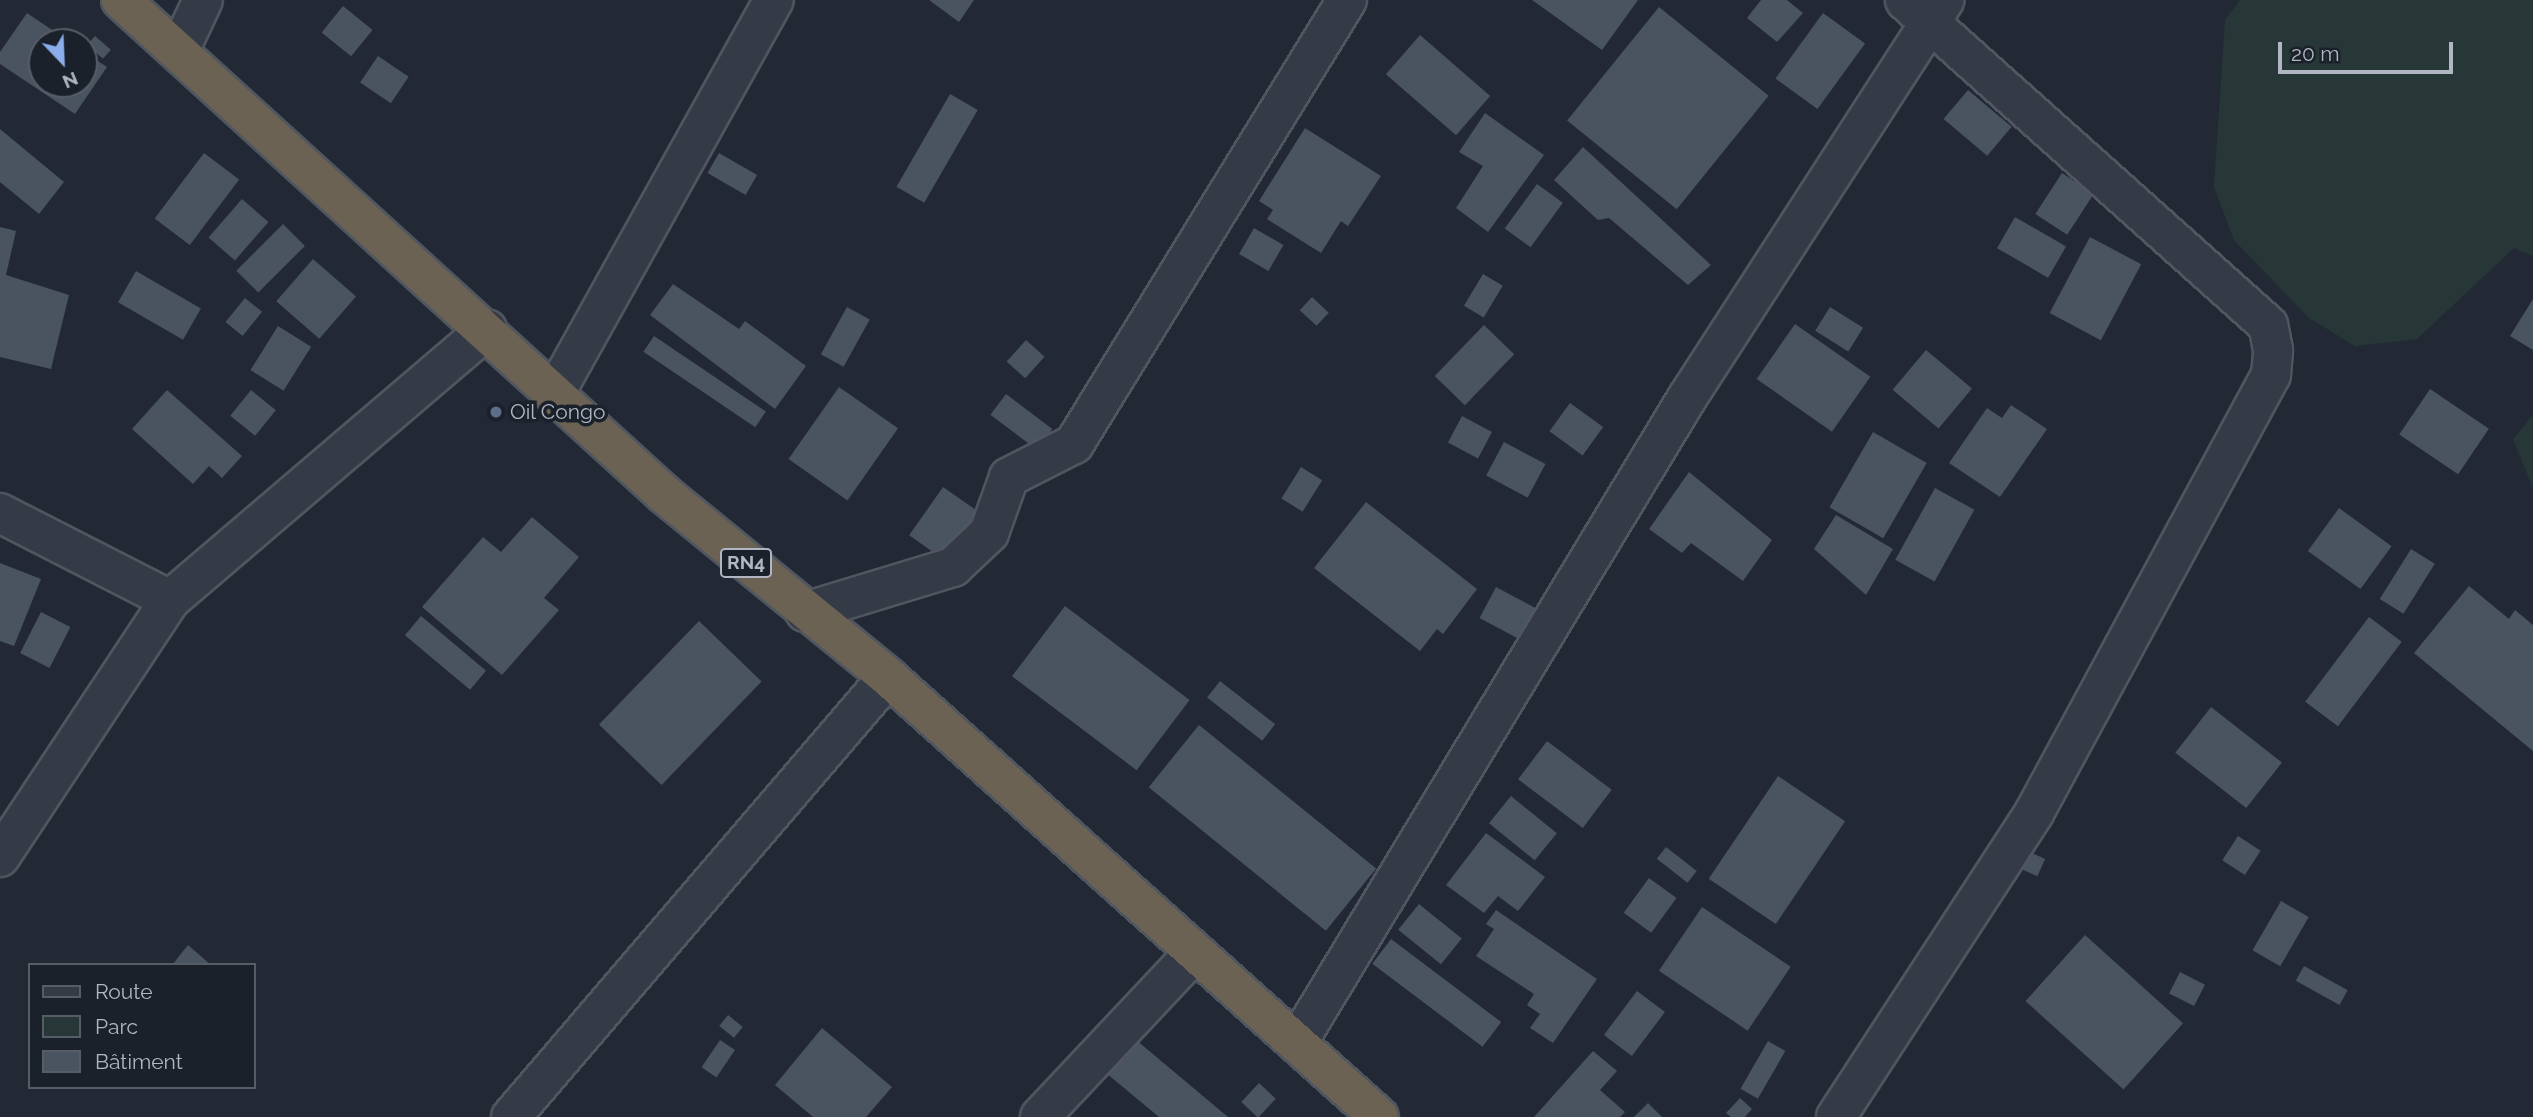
<!DOCTYPE html>
<html>
<head>
<meta charset="utf-8">
<style>
  body { margin:0 }
  #map { position:relative; width:2533px; height:1117px; overflow:hidden; background:#222935; font-family:Raleway,sans-serif }
  div>[style] { position:absolute }
  .green>* { inset:0; background:#273738 }
  .building>* { inset:0; background:#4a5360; transform-origin:0 0 }
  .roads { filter:drop-shadow(2px 0 #505660) drop-shadow(-2px 0 #505660) drop-shadow(0 2px #505660) drop-shadow(0 -2px #505660) }
  .minor>* { height:38px; margin:-19px; padding:0 19px; transform-origin:19px; border-radius:19px; background:#353b46 }
  .highway>* { height:38px; margin:-19px; padding:0 19px; transform-origin:19px; border-radius:19px; background:#6b6253 }
  .dots>* { width:19px; height:19px; translate:-50% -50%; box-sizing:border-box; border:4px solid #1b212a; border-radius:50% }
  span { translate:-50% -50%; white-space:nowrap; text-align:center; line-height:1.15; -webkit-text-stroke:7px #1b212a; paint-order:stroke }
  .shield-label span { padding:2px 5px; background:#1b212a; border:2px solid; border-radius:5px; -webkit-text-stroke-width:0 }
  .shield-label { font-size:19px; color:#b0b6c2; font-weight:700 }
  .poi-label { font-size:21px; color:#b0b6c2 }
  .left { translate:0 -50%; text-align:left }
  .legend { position:absolute; left:28px; top:963px; width:228px; height:126px; box-sizing:border-box; background:#1b212a; border:2px solid #575d67; margin:0; padding:9px 12px; list-style:none; font-size:21px; color:#b0b6c2 }
  .legend li { display:flex; align-items:center; gap:14px; height:35px }
  .legend b { width:35px; border:2px solid #575d67 }
  .north { position:absolute; left:28px; top:28px; width:70px; height:70px; box-sizing:border-box; background:#1b212a; border:2px solid #575d67; border-radius:50%; rotate:157deg; font-size:19px; font-weight:700; line-height:28px; text-align:center; color:#b0b6c2 }
  .north::after { content:''; display:block; margin:auto; width:24px; height:32px; background:#8badec; clip-path:polygon(50% 0,100% 100%,50% 72%,0 100%) }
  .scale { position:absolute; left:2278px; top:42px; width:175px; height:32px; box-sizing:border-box; border:4px solid #b0b6c2; border-top:0; padding-left:9px; font-size:21px; line-height:24px; white-space:nowrap; color:#b0b6c2; -webkit-text-stroke:5px #1b212a; paint-order:stroke }
</style>
</head>
<body>
<div id="map">
  <div class="green">
    <div style="clip-path:polygon(2240px 0,2533px 0,2533px 256px,2514px 248px,2417px 339px,2355px 346px,2309px 318px,2234px 240px,2214px 187px,2225px 20px)"></div>
    <div style="clip-path:polygon(2533px 415px,2533px 488px,2513px 439px)"></div>
  </div>
  <div class="building">
    <div style="clip-path:polygon(929px 0,974px 0,959px 22px)"></div>
    <div style="clip-path:polygon(1532px 0,1638px 0,1602px 50px)"></div>
    <div style="clip-path:polygon(1761px 0,1787px 0,1803px 13px,1777px 42px,1747px 18px)"></div>
    <div style="left:343px;top:6px;width:38px;height:34px;rotate:39deg"></div>
    <div style="left:1659px;top:7px;width:141px;height:146px;rotate:39deg"></div>
    <div style="clip-path:polygon(27px 13px,70px 42px,42px 42px,42px 84px,84px 84px,84px 52px,107px 67px,75px 114px,0 64px,0 52px)"></div>
    <div style="left:1823px;top:13px;width:52px;height:81px;rotate:36deg"></div>
    <div style="left:1420px;top:35px;width:93px;height:52px;rotate:41deg"></div>
    <div style="left:95px;top:36px;width:21px;height:12px;rotate:41deg"></div>
    <div style="left:378px;top:56px;width:37px;height:32px;rotate:34deg"></div>
    <div style="left:1968px;top:90px;width:57px;height:38px;rotate:40deg"></div>
    <div style="left:950px;top:94px;width:32px;height:107px;rotate:30deg"></div>
    <div style="clip-path:polygon(1485px 113px,1544px 155px,1488px 232px,1456px 208px,1483px 166px,1459px 152px)"></div>
    <div style="clip-path:polygon(1305px 128px,1381px 176px,1348px 226px,1341px 221px,1321px 253px,1267px 219px,1273px 210px,1259px 201px)"></div>
    <div style="clip-path:polygon(0 129px,64px 182px,39px 214px,0 182px)"></div>
    <div style="clip-path:polygon(1583px 147px,1711px 265px,1688px 285px,1609px 218px,1598px 220px,1554px 180px)"></div>
    <div style="left:204px;top:153px;width:44px;height:82px;rotate:37deg"></div>
    <div style="left:719px;top:153px;width:44px;height:23px;rotate:30deg"></div>
    <div style="left:2062px;top:173px;width:38px;height:49px;rotate:33deg"></div>
    <div style="left:1537px;top:184px;width:32px;height:55px;rotate:36deg"></div>
    <div style="left:242px;top:199px;width:35px;height:51px;rotate:41deg"></div>
    <div style="left:2015px;top:217px;width:59px;height:36px;rotate:30deg"></div>
    <div style="left:283px;top:224px;width:31px;height:66px;rotate:45deg"></div>
    <div style="clip-path:polygon(0 227px,16px 231px,6px 275px,69px 295px,51px 369px,0 357px)"></div>
    <div style="left:1254px;top:228px;width:34px;height:30px;rotate:30deg"></div>
    <div style="left:2090px;top:237px;width:58px;height:86px;rotate:28deg"></div>
    <div style="left:313px;top:259px;width:57px;height:56px;rotate:41deg"></div>
    <div style="left:136px;top:271px;width:75px;height:36px;rotate:30deg"></div>
    <div style="left:1483px;top:274px;width:23px;height:37px;rotate:31deg"></div>
    <div style="clip-path:polygon(673px 284px,739px 329px,745px 321px,806px 366px,775px 409px,650px 315px)"></div>
    <div style="left:1312px;top:297px;width:23px;height:18px;rotate:43deg"></div>
    <div style="left:245px;top:298px;width:22px;height:31px;rotate:39deg"></div>
    <div style="clip-path:polygon(2533px 299px,2533px 350px,2510px 336px)"></div>
    <div style="left:847px;top:307px;width:26px;height:54px;rotate:29deg"></div>
    <div style="left:1830px;top:307px;width:39px;height:28px;rotate:32deg"></div>
    <div style="left:1795px;top:324px;width:92px;height:67px;rotate:35deg"></div>
    <div style="left:1484px;top:325px;width:42px;height:71px;rotate:44deg"></div>
    <div style="left:278px;top:326px;width:39px;height:52px;rotate:32deg"></div>
    <div style="left:654px;top:336px;width:135px;height:19px;rotate:34deg"></div>
    <div style="left:1026px;top:340px;width:25px;height:29px;rotate:42deg"></div>
    <div style="left:1926px;top:350px;width:60px;height:52px;rotate:40deg"></div>
    <div style="left:839px;top:387px;width:72px;height:88px;rotate:35deg"></div>
    <div style="left:2430px;top:389px;width:71px;height:55px;rotate:34deg"></div>
    <div style="clip-path:polygon(167px 390px,242px 456px,222px 478px,209px 466px,193px 484px,132px 429px)"></div>
    <div style="left:251px;top:390px;width:32px;height:33px;rotate:39deg"></div>
    <div style="left:1006px;top:394px;width:58px;height:26px;rotate:37deg"></div>
    <div style="left:1570px;top:403px;width:41px;height:35px;rotate:36deg"></div>
    <div style="clip-path:polygon(2011px 405px,2047px 429px,2000px 497px,1949px 463px,1987px 408px,2002px 418px)"></div>
    <div style="left:1462px;top:416px;width:34px;height:30px;rotate:28deg"></div>
    <div style="left:1873px;top:432px;width:62px;height:87px;rotate:30deg"></div>
    <div style="left:1504px;top:442px;width:47px;height:38px;rotate:28deg"></div>
    <div style="left:1301px;top:467px;width:25px;height:37px;rotate:32deg"></div>
    <div style="clip-path:polygon(1689px 472px,1772px 540px,1743px 581px,1691px 543px,1682px 553px,1649px 529px)"></div>
    <div style="left:943px;top:487px;width:44px;height:59px;rotate:35deg"></div>
    <div style="left:1935px;top:488px;width:45px;height:82px;rotate:29deg"></div>
    <div style="clip-path:polygon(1366px 502px,1477px 589px,1443px 634px,1437px 629px,1420px 651px,1314px 568px)"></div>
    <div style="left:2339px;top:508px;width:65px;height:53px;rotate:36deg"></div>
    <div style="clip-path:polygon(1836px 515px,1893px 549px,1866px 595px,1814px 549px)"></div>
    <div style="clip-path:polygon(532px 517px,579px 557px,544px 598px,559px 610px,502px 675px,422px 607px,483px 537px,501px 552px)"></div>
    <div style="left:2411px;top:549px;width:28px;height:59px;rotate:32deg"></div>
    <div style="clip-path:polygon(0 563px,41px 579px,14px 646px,0 641px)"></div>
    <div style="clip-path:polygon(2469px 586px,2509px 619px,2515px 610px,2533px 625px,2533px 751px,2414px 653px)"></div>
    <div style="left:1496px;top:587px;width:50px;height:35px;rotate:28deg"></div>
    <div style="left:1065px;top:606px;width:156px;height:88px;rotate:37deg"></div>
    <div style="left:41px;top:612px;width:33px;height:46px;rotate:27deg"></div>
    <div style="left:421px;top:616px;width:85px;height:25px;rotate:40deg"></div>
    <div style="left:2369px;top:617px;width:41px;height:106px;rotate:37deg"></div>
    <div style="left:699px;top:621px;width:87px;height:144px;rotate:44deg"></div>
    <div style="left:1220px;top:681px;width:70px;height:21px;rotate:38deg"></div>
    <div style="left:2211px;top:707px;width:90px;height:58px;rotate:38deg"></div>
    <div style="left:1199px;top:725px;width:228px;height:80px;rotate:39deg"></div>
    <div style="left:1547px;top:741px;width:81px;height:48px;rotate:37deg"></div>
    <div style="left:1778px;top:776px;width:81px;height:124px;rotate:34deg"></div>
    <div style="left:1511px;top:796px;width:59px;height:35px;rotate:39deg"></div>
    <div style="clip-path:polygon(1486px 833px,1545px 877px,1518px 911px,1498px 896px,1484px 913px,1446px 885px)"></div>
    <div style="left:2238px;top:836px;width:27px;height:29px;rotate:33deg"></div>
    <div style="left:1666px;top:847px;width:39px;height:15px;rotate:38deg"></div>
    <div style="left:2025px;top:850px;width:22px;height:19px;rotate:24deg"></div>
    <div style="left:1649px;top:878px;width:34px;height:43px;rotate:36deg"></div>
    <div style="left:2281px;top:901px;width:32px;height:57px;rotate:30deg"></div>
    <div style="left:1419px;top:904px;width:55px;height:33px;rotate:39deg"></div>
    <div style="left:1702px;top:907px;width:107px;height:77px;rotate:34deg"></div>
    <div style="clip-path:polygon(1496px 910px,1597px 979px,1553px 1043px,1530px 1028px,1540px 1014px,1527px 1005px,1534px 994px,1476px 956px,1494px 929px,1486px 924px)"></div>
    <div style="left:2085px;top:935px;width:132px;height:89px;rotate:42deg"></div>
    <div style="left:1391px;top:939px;width:138px;height:31px;rotate:37deg"></div>
    <div style="clip-path:polygon(188px 945px,211px 965px,172px 965px)"></div>
    <div style="left:2304px;top:966px;width:50px;height:17px;rotate:29deg"></div>
    <div style="left:2180px;top:972px;width:28px;height:24px;rotate:27deg"></div>
    <div style="left:1637px;top:991px;width:35px;height:55px;rotate:37deg"></div>
    <div style="left:728px;top:1015px;width:19px;height:14px;rotate:39deg"></div>
    <div style="clip-path:polygon(822px 1028px,892px 1087px,866px 1117px,813px 1117px,775px 1085px)"></div>
    <div style="clip-path:polygon(1129px 1034px,1228px 1117px,1159px 1117px,1100px 1068px)"></div>
    <div style="left:720px;top:1040px;width:18px;height:33px;rotate:34deg"></div>
    <div style="left:1768px;top:1041px;width:20px;height:55px;rotate:30deg"></div>
    <div style="clip-path:polygon(1593px 1051px,1617px 1071px,1600px 1090px,1625px 1112px,1620px 1117px,1534px 1117px)"></div>
    <div style="left:1259px;top:1083px;width:23px;height:26px;rotate:43deg"></div>
    <div style="clip-path:polygon(1740px 1098px,1752px 1109px,1745px 1117px,1731px 1117px,1726px 1113px)"></div>
    <div style="clip-path:polygon(1648px 1103px,1662px 1117px,1634px 1117px)"></div>
  </div>
  <div class="roads">
    <div class="minor">
      <div style="left:179px;top:51px;width:56px;rotate:-64.8deg"></div>
      <div style="left:555px;top:393px;width:450px;rotate:-60.9deg"></div>
      <div style="left:0;top:513px;width:191px;rotate:27.1deg"></div>
      <div style="left:170px;top:600px;width:417px;rotate:-40.5deg"></div>
      <div style="left:805px;top:612px;width:155px;rotate:-16.9deg"></div>
      <div style="left:953px;top:567px;width:50px;rotate:-43.4deg"></div>
      <div style="left:989px;top:533px;width:59px;rotate:-70.3deg"></div>
      <div style="left:1009px;top:477px;width:73px;rotate:-26.9deg"></div>
      <div style="left:1074px;top:444px;width:521px;rotate:-58.41deg"></div>
      <div style="left:0;top:857px;width:308px;rotate:-56.5deg"></div>
      <div style="left:1297px;top:1043px;width:754px;rotate:-58.84deg"></div>
      <div style="left:1687px;top:398px;width:474px;rotate:-57.1deg"></div>
      <div style="left:511px;top:1117px;width:579px;rotate:-49.41deg"></div>
      <div style="left:1040px;top:1117px;width:225px;rotate:-46.8deg"></div>
      <div style="left:1836px;top:1117px;width:363px;rotate:-56.9deg"></div>
      <div style="left:2034px;top:813px;width:498px;rotate:-61.6deg"></div>
      <div style="left:2271px;top:375px;width:25px;rotate:-85deg"></div>
      <div style="left:2273px;top:350px;width:25px;rotate:-101deg"></div>
      <div style="left:2268px;top:325px;width:487px;rotate:-138.2deg"></div>
    </div>
    <div class="highway">
      <div style="left:121px;top:0;width:734px;rotate:42.29deg"></div>
      <div style="left:664px;top:494px;width:289px;rotate:39.2deg"></div>
      <div style="left:888px;top:677px;width:659px;rotate:41.86deg"></div>
    </div>
  </div>
  <div class="dots">
    <div style="left:496px;top:412px;background:#5c6f8a"></div>
  </div>
  <div class="shield-label">
    <span style="left:746px;top:563px">RN4</span>
  </div>
  <div class="poi-label">
    <span class="left" style="left:510px;top:412px">Oil Congo</span>
  </div>
  <ul class="legend">
  <li><b style="height:9px;background:#353b46"></b>Route</li>
  <li><b style="height:19px;background:#273738"></b>Parc</li>
  <li><b style="height:19px;background:#4a5360"></b>Bâtiment</li>
  </ul>
  <div class="north">N</div>
  <div class="scale">20 m</div>
</div>
</body>
</html>
